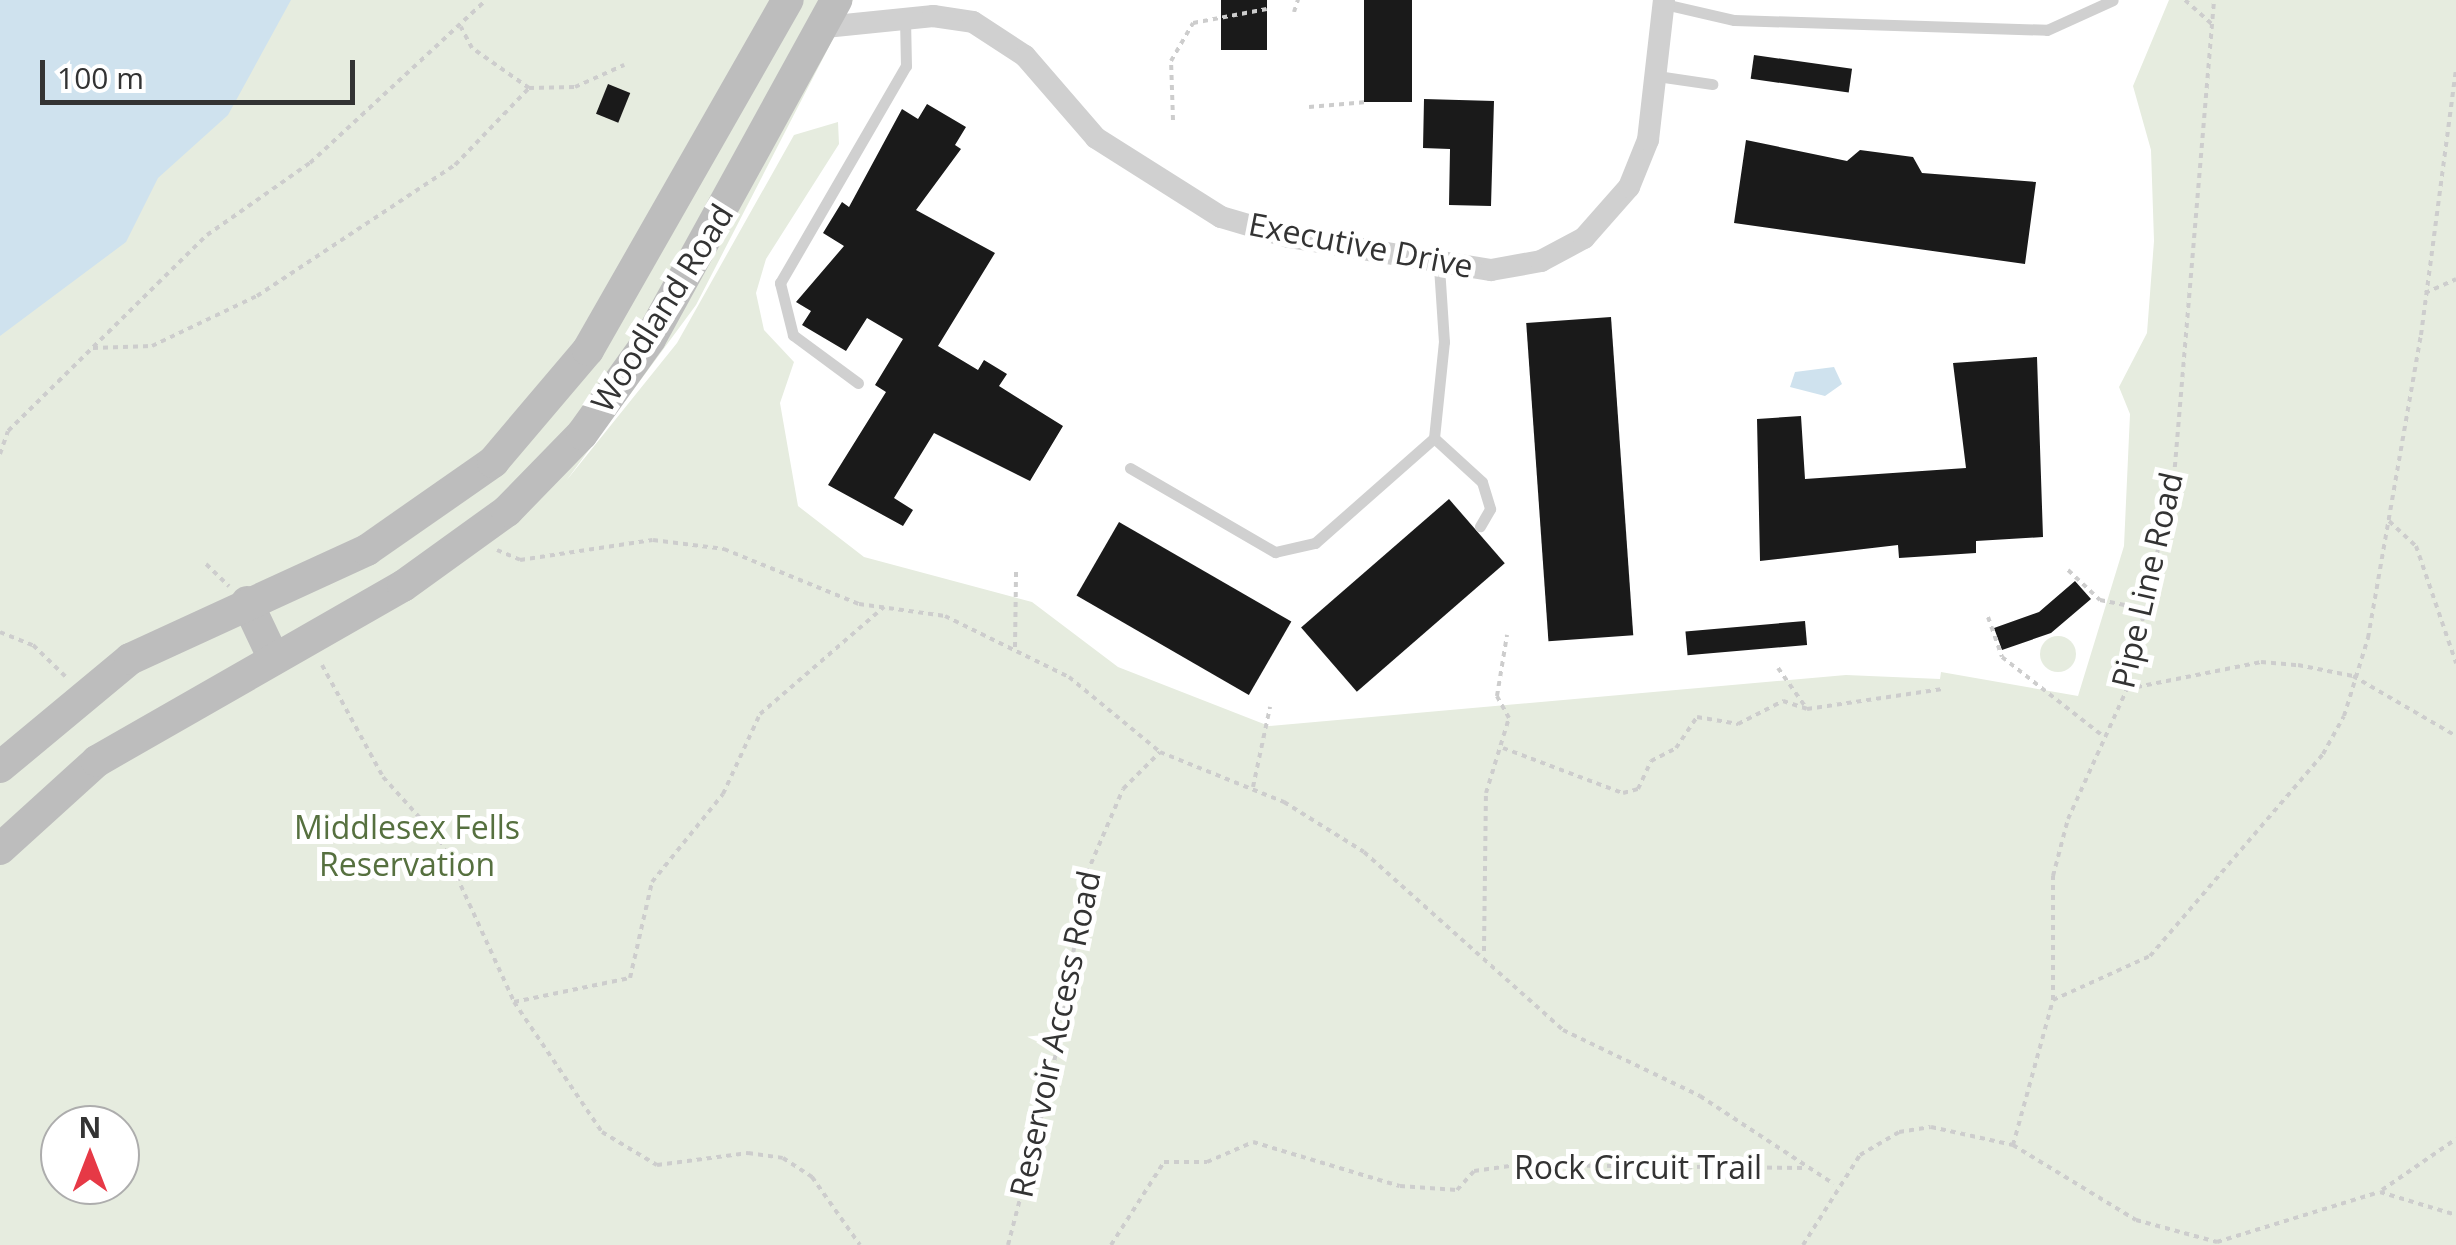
<!DOCTYPE html>
<html>
<head>
<meta charset="utf-8">
<style>
  body { margin:0 }
  #map { position:relative; width:2456px; height:1245px; overflow:hidden; background:#fff; font-family:"Open Sans",sans-serif }
  div>[style] { position:absolute }
  .green>* { inset:0; background:#e6ecdf }
  .round { border-radius:50% }
  .water>* { inset:0; background:#cfe2ee }
  .building>* { inset:0; background:#1a1a1a; transform-origin:0 0 }
  .path>* { height:4px; margin-top:-2px; transform-origin:0; background:repeating-linear-gradient(90deg,#cdcdcd 0 5px,transparent 0 10px) }
  .service>* { height:11px; margin:-5.5px; padding:0 5.5px; transform-origin:5.5px; border-radius:5.5px; background:#d0d0d0 }
  .minor>* { height:22px; margin:-11px; padding:0 11px; transform-origin:11px; border-radius:11px; background:#d0d0d0 }
  .secondary>* { height:32px; margin:-16px; padding:0 16px; transform-origin:16px; border-radius:16px; background:#bdbdbd }
  span { translate:-50% -50%; white-space:nowrap; text-align:center; line-height:1.15; -webkit-text-stroke:10px #fff; paint-order:stroke }
  .street-label { font-size:32px; color:#333 }
  .park-label { font-size:32px; color:#56703f }
  .north { position:absolute; left:40px; top:1105px; width:100px; height:100px; box-sizing:border-box; background:#fff; border:2px solid #adadad; border-radius:50%; rotate:0deg; font-size:28px; font-weight:700; line-height:40px; text-align:center; color:#333 }
  .north::after { content:''; display:block; margin:auto; width:35px; height:45px; background:#e63946; clip-path:polygon(50% 0,100% 100%,50% 72%,0 100%) }
  .scale { position:absolute; left:40px; top:60px; width:315px; height:45px; box-sizing:border-box; border:5px solid #333; border-top:0; padding-left:12px; font-size:30px; line-height:35px; white-space:nowrap; color:#333; -webkit-text-stroke:8px #fff; paint-order:stroke }
</style>
</head>
<body>
<div id="map">
  <div class="green">
    <div style="clip-path:polygon(evenodd,0 0,853px 0,696px 305px,566px 481px,677px 343px,794px 135px,838px 122px,839px 144px,766px 259px,756px 293px,764px 330px,794px 362px,780px 403px,798px 506px,864px 557px,1032px 602px,1118px 667px,1269px 726px,1846px 675px,1940px 679px,1941px 672px,2078px 696px,2124px 546px,2130px 414px,2119px 387px,2147px 333px,2154px 241px,2151px 150px,2133px 86px,2169px 0,2456px 0,2456px 1245px,0 1245px,0 0,60px 1125px,120px 1125px,120px 1185px,60px 1185px,60px 1125px)"></div>
    <div class="round" style="left:2040px;top:636px;width:36px;height:36px"></div>
  </div>
  <div class="water">
    <div style="clip-path:polygon(0 0,291px 0,228px 115px,158px 178px,126px 242px,0 336px)"></div>
    <div style="clip-path:polygon(1834px 367px,1842px 384px,1825px 396px,1790px 387px,1795px 372px)"></div>
  </div>
  <div class="building">
    <div style="left:1221px;top:0;width:46px;height:50px"></div>
    <div style="left:1364px;top:0;width:48px;height:102px"></div>
    <div style="left:1754px;top:55px;width:99px;height:24px;rotate:8deg"></div>
    <div style="left:608px;top:84px;width:24px;height:32px;rotate:22deg"></div>
    <div style="clip-path:polygon(1424px 99px,1494px 101px,1491px 206px,1449px 205px,1450px 149px,1423px 148px)"></div>
    <div style="clip-path:polygon(927px 104px,966px 127px,955px 145px,961px 149px,916px 210px,995px 253px,938px 346px,978px 370px,984px 360px,1007px 374px,999px 386px,1063px 426px,1030px 481px,934px 433px,894px 498px,913px 510px,903px 526px,828px 485px,886px 392px,875px 385px,903px 339px,867px 318px,846px 351px,802px 325px,811px 311px,796px 302px,844px 246px,823px 233px,842px 202px,849px 207px,902px 109px,918px 119px)"></div>
    <div style="clip-path:polygon(1746px 140px,1847px 161px,1860px 150px,1913px 157px,1922px 173px,2036px 182px,2025px 264px,1734px 223px)"></div>
    <div style="left:1611px;top:317px;width:319px;height:85px;rotate:86deg"></div>
    <div style="clip-path:polygon(2037px 357px,2043px 537px,1976px 541px,1976px 553px,1899px 558px,1898px 545px,1760px 561px,1757px 419px,1801px 416px,1805px 479px,1966px 468px,1953px 363px)"></div>
    <div style="left:1449px;top:499px;width:85px;height:196px;rotate:49deg"></div>
    <div style="left:1119px;top:522px;width:199px;height:85px;rotate:30deg"></div>
    <div style="clip-path:polygon(2075px 581px,2091px 599px,2051px 633px,2002px 650px,1994px 628px,2039px 612px)"></div>
    <div style="left:1805px;top:621px;width:24px;height:120px;rotate:85deg"></div>
  </div>
  <div class="path">
    <div style="left:2185px;top:0;width:39px;rotate:42deg"></div>
    <div style="left:1294px;top:12px;width:13px;rotate:-72deg"></div>
    <div style="left:529px;top:88px;width:46px;rotate:-1.2deg"></div>
    <div style="left:575px;top:87px;width:54px;rotate:-24.2deg"></div>
    <div style="left:1309px;top:107px;width:58px;rotate:-4.9deg"></div>
    <div style="left:1173px;top:120px;width:59px;rotate:-91.9deg"></div>
    <div style="left:1171px;top:61px;width:44px;rotate:-59.9deg"></div>
    <div style="left:1193px;top:23px;width:75px;rotate:-10.7deg"></div>
    <div style="left:2425px;top:293px;width:34px;rotate:-24deg"></div>
    <div style="left:93px;top:348px;width:59px;rotate:-1.9deg"></div>
    <div style="left:152px;top:346px;width:116px;rotate:-25.5deg"></div>
    <div style="left:257px;top:296px;width:237px;rotate:-33.5deg"></div>
    <div style="left:455px;top:165px;width:107px;rotate:-46.1deg"></div>
    <div style="left:529px;top:88px;width:70px;rotate:-144.9deg"></div>
    <div style="left:472px;top:48px;width:24px;rotate:-118deg"></div>
    <div style="left:0;top:454px;width:24px;rotate:-71deg"></div>
    <div style="left:8px;top:431px;width:279px;rotate:-44.6deg"></div>
    <div style="left:207px;top:235px;width:126px;rotate:-35deg"></div>
    <div style="left:310px;top:163px;width:240px;rotate:-42.8deg"></div>
    <div style="left:2389px;top:521px;width:37px;rotate:43deg"></div>
    <div style="left:2416px;top:546px;width:124px;rotate:71.1deg"></div>
    <div style="left:497px;top:550px;width:25px;rotate:23deg"></div>
    <div style="left:520px;top:560px;width:134px;rotate:-8.6deg"></div>
    <div style="left:653px;top:540px;width:72px;rotate:7.2deg"></div>
    <div style="left:724px;top:549px;width:146px;rotate:22.2deg"></div>
    <div style="left:859px;top:604px;width:87px;rotate:7.9deg"></div>
    <div style="left:945px;top:616px;width:138px;rotate:26.2deg"></div>
    <div style="left:1069px;top:677px;width:118px;rotate:39.5deg"></div>
    <div style="left:206px;top:564px;width:32px;rotate:44deg"></div>
    <div style="left:2068px;top:570px;width:44px;rotate:43.2deg"></div>
    <div style="left:2100px;top:600px;width:45px;rotate:11.6deg"></div>
    <div style="left:1988px;top:617px;width:42px;rotate:70.7deg"></div>
    <div style="left:2002px;top:657px;width:128px;rotate:38deg"></div>
    <div style="left:0;top:632px;width:35px;rotate:22deg"></div>
    <div style="left:33px;top:645px;width:47px;rotate:44.1deg"></div>
    <div style="left:1015px;top:647px;width:76px;rotate:-89.2deg"></div>
    <div style="left:322px;top:665px;width:128px;rotate:61.4deg"></div>
    <div style="left:383px;top:777px;width:85px;rotate:47.9deg"></div>
    <div style="left:440px;top:840px;width:178px;rotate:65.4deg"></div>
    <div style="left:514px;top:1002px;width:157px;rotate:55.9deg"></div>
    <div style="left:602px;top:1132px;width:64px;rotate:31deg"></div>
    <div style="left:657px;top:1165px;width:92px;rotate:-7.5deg"></div>
    <div style="left:748px;top:1153px;width:35px;rotate:8deg"></div>
    <div style="left:783px;top:1158px;width:35px;rotate:33deg"></div>
    <div style="left:812px;top:1177px;width:83px;rotate:54.8deg"></div>
    <div style="left:1778px;top:668px;width:50px;rotate:54.7deg"></div>
    <div style="left:1807px;top:709px;width:137px;rotate:-8.4deg"></div>
    <div style="left:2127px;top:689px;width:137px;rotate:-11.4deg"></div>
    <div style="left:2261px;top:662px;width:37px;rotate:5deg"></div>
    <div style="left:2298px;top:665px;width:56px;rotate:11.3deg"></div>
    <div style="left:2353px;top:676px;width:119px;rotate:30.2deg"></div>
    <div style="left:1503px;top:748px;width:128px;rotate:20.6deg"></div>
    <div style="left:1623px;top:793px;width:16px;rotate:-15deg"></div>
    <div style="left:1638px;top:789px;width:31px;rotate:-65deg"></div>
    <div style="left:1651px;top:761px;width:28px;rotate:-27deg"></div>
    <div style="left:1676px;top:748px;width:37px;rotate:-56deg"></div>
    <div style="left:1697px;top:717px;width:42px;rotate:9.7deg"></div>
    <div style="left:1738px;top:724px;width:51px;rotate:-27.1deg"></div>
    <div style="left:1783px;top:701px;width:25px;rotate:18deg"></div>
    <div style="left:1253px;top:787px;width:82px;rotate:-78deg"></div>
    <div style="left:1484px;top:951px;width:158px;rotate:-89.3deg"></div>
    <div style="left:1486px;top:793px;width:78px;rotate:-73deg"></div>
    <div style="left:1509px;top:718px;width:25px;rotate:-119deg"></div>
    <div style="left:1497px;top:696px;width:62px;rotate:-80.7deg"></div>
    <div style="left:2053px;top:1000px;width:107px;rotate:-24.4deg"></div>
    <div style="left:2150px;top:956px;width:266px;rotate:-49.4deg"></div>
    <div style="left:2323px;top:754px;width:43px;rotate:-61.1deg"></div>
    <div style="left:2344px;top:716px;width:82px;rotate:-72.9deg"></div>
    <div style="left:2368px;top:638px;width:308px;rotate:-80.1deg"></div>
    <div style="left:2421px;top:335px;width:269px;rotate:-82.5deg"></div>
    <div style="left:514px;top:1002px;width:118px;rotate:-11.7deg"></div>
    <div style="left:630px;top:978px;width:98px;rotate:-77.1deg"></div>
    <div style="left:652px;top:882px;width:113px;rotate:-51.1deg"></div>
    <div style="left:723px;top:794px;width:88px;rotate:-65.2deg"></div>
    <div style="left:760px;top:714px;width:164px;rotate:-40.8deg"></div>
    <div style="left:2013px;top:1145px;width:150px;rotate:-74.6deg"></div>
    <div style="left:2053px;top:1000px;width:124px;rotate:-90deg"></div>
    <div style="left:2053px;top:876px;width:59px;rotate:-75.3deg"></div>
    <div style="left:2068px;top:819px;width:143px;rotate:-65.6deg"></div>
    <div style="left:2127px;top:689px;width:217px;rotate:-77.5deg"></div>
    <div style="left:2174px;top:477px;width:479px;rotate:-85.2deg"></div>
    <div style="left:2382px;top:1190px;width:90px;rotate:-34.6deg"></div>
    <div style="left:1008px;top:1245px;width:171px;rotate:-75.4deg"></div>
    <div style="left:1051px;top:1080px;width:210px;rotate:-80.1deg"></div>
    <div style="left:1087px;top:873px;width:91px;rotate:-66.8deg"></div>
    <div style="left:1123px;top:789px;width:52px;rotate:-45deg"></div>
    <div style="left:1160px;top:752px;width:134px;rotate:22deg"></div>
    <div style="left:1284px;top:802px;width:94px;rotate:32deg"></div>
    <div style="left:1364px;top:852px;width:267px;rotate:41.8deg"></div>
    <div style="left:1563px;top:1030px;width:152px;rotate:25.7deg"></div>
    <div style="left:1700px;top:1096px;width:160px;rotate:33.3deg"></div>
    <div style="left:1111px;top:1245px;width:98px;rotate:-57.4deg"></div>
    <div style="left:1164px;top:1162px;width:43px"></div>
    <div style="left:1207px;top:1162px;width:50px;rotate:-23.5deg"></div>
    <div style="left:1253px;top:1142px;width:153px;rotate:16.7deg"></div>
    <div style="left:1400px;top:1186px;width:57px;rotate:4deg"></div>
    <div style="left:1457px;top:1190px;width:25px;rotate:-48deg"></div>
    <div style="left:1474px;top:1171px;width:43px;rotate:-7.9deg"></div>
    <div style="left:1517px;top:1165px;width:288px;rotate:0.6deg"></div>
    <div style="left:1803px;top:1245px;width:107px;rotate:-57.7deg"></div>
    <div style="left:1860px;top:1155px;width:45px;rotate:-30.5deg"></div>
    <div style="left:1899px;top:1132px;width:32px;rotate:-9deg"></div>
    <div style="left:1931px;top:1127px;width:84px;rotate:12.4deg"></div>
    <div style="left:2013px;top:1145px;width:144px;rotate:31.4deg"></div>
    <div style="left:2136px;top:1220px;width:84px;rotate:15.2deg"></div>
    <div style="left:2217px;top:1242px;width:170px;rotate:-17.1deg"></div>
    <div style="left:2380px;top:1192px;width:79px;rotate:16.8deg"></div>
  </div>
  <div class="service">
    <div style="left:1664px;top:4px;width:72px;rotate:12.9deg"></div>
    <div style="left:1734px;top:20px;width:313px;rotate:1.8deg"></div>
    <div style="left:2047px;top:30px;width:72px;rotate:-24.4deg"></div>
    <div style="left:1657px;top:76px;width:56px;rotate:8.3deg"></div>
    <div style="left:858px;top:383px;width:81px;rotate:-143.6deg"></div>
    <div style="left:793px;top:335px;width:54px;rotate:-104deg"></div>
    <div style="left:780px;top:283px;width:251px;rotate:-59.9deg"></div>
    <div style="left:906px;top:66px;width:46px;rotate:-91.2deg"></div>
    <div style="left:1434px;top:438px;width:65px;rotate:42.5deg"></div>
    <div style="left:1482px;top:482px;width:28px;rotate:73deg"></div>
    <div style="left:1490px;top:509px;width:20px;rotate:120deg"></div>
    <div style="left:1130px;top:468px;width:168px;rotate:30.1deg"></div>
    <div style="left:1275px;top:552px;width:41px;rotate:-12.7deg"></div>
    <div style="left:1315px;top:543px;width:159px;rotate:-41.4deg"></div>
    <div style="left:1434px;top:438px;width:97px;rotate:-84.1deg"></div>
    <div style="left:1444px;top:342px;width:76px;rotate:-93.8deg"></div>
  </div>
  <div class="minor">
    <div style="left:825px;top:27px;width:109px;rotate:-5.8deg"></div>
    <div style="left:933px;top:16px;width:40px;rotate:8.5deg"></div>
    <div style="left:973px;top:22px;width:62px;rotate:33.2deg"></div>
    <div style="left:1025px;top:56px;width:108px;rotate:49.1deg"></div>
    <div style="left:1096px;top:138px;width:148px;rotate:32.3deg"></div>
    <div style="left:1221px;top:217px;width:71px;rotate:16.4deg"></div>
    <div style="left:1289px;top:237px;width:205px;rotate:9.3deg"></div>
    <div style="left:1491px;top:270px;width:51px;rotate:-10.2deg"></div>
    <div style="left:1541px;top:261px;width:49px;rotate:-28.1deg"></div>
    <div style="left:1584px;top:238px;width:68px;rotate:-48.6deg"></div>
    <div style="left:1629px;top:187px;width:51px;rotate:-68deg"></div>
    <div style="left:1648px;top:140px;width:141px;rotate:-83.5deg"></div>
  </div>
  <div class="secondary">
    <div style="left:247px;top:602px;width:63px;rotate:64.7deg"></div>
    <div style="left:0;top:767px;width:169px;rotate:-39.7deg"></div>
    <div style="left:130px;top:659px;width:261px;rotate:-24.7deg"></div>
    <div style="left:367px;top:550px;width:154px;rotate:-34.9deg"></div>
    <div style="left:493px;top:462px;width:147px;rotate:-49.7deg"></div>
    <div style="left:588px;top:350px;width:403px;rotate:-60.3deg"></div>
    <div style="left:0;top:849px;width:131px;rotate:-42.2deg"></div>
    <div style="left:97px;top:761px;width:353px;rotate:-29.8deg"></div>
    <div style="left:403px;top:586px;width:128px;rotate:-35.8deg"></div>
    <div style="left:507px;top:511px;width:107px;rotate:-45.8deg"></div>
    <div style="left:582px;top:434px;width:117px;rotate:-54.4deg"></div>
    <div style="left:650px;top:339px;width:387px;rotate:-61.2deg"></div>
  </div>
  <div class="street-label">
    <span style="left:1361px;top:245px;rotate:11deg">Executive Drive</span>
    <span style="left:662px;top:308px;rotate:-58deg">Woodland Road</span>
    <span style="left:2147px;top:580px;rotate:-77deg">Pipe Line Road</span>
    <span style="left:1055px;top:1034px;rotate:-78deg">Reservoir Access Road</span>
    <span style="left:1638px;top:1167px">Rock Circuit Trail</span>
  </div>
  <div class="park-label">
    <span style="left:407px;top:846px">Middlesex Fells<br>Reservation</span>
  </div>
  <div class="north">N</div>
  <div class="scale">100 m</div>
</div>
</body>
</html>
